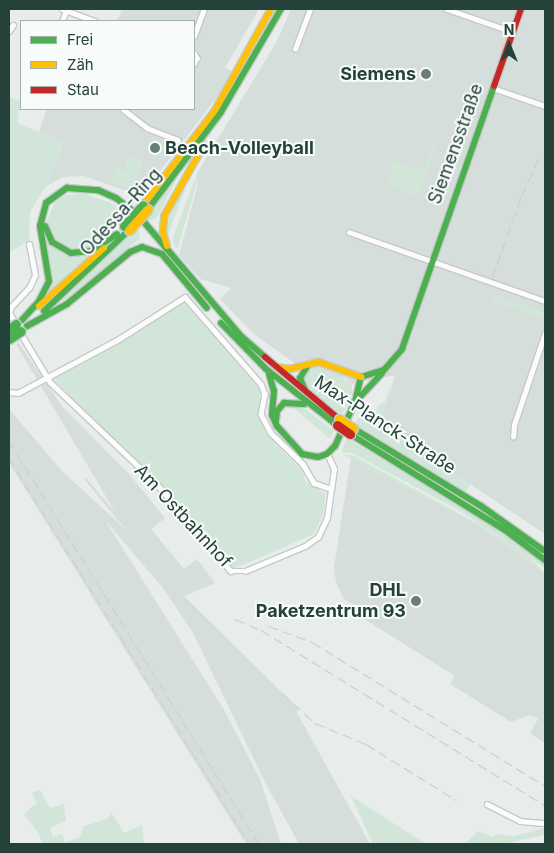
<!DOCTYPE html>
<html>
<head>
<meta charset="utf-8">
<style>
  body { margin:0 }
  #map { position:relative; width:554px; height:853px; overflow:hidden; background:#e8edeb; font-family:Inter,sans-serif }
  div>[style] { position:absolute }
  .built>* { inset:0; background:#d6dedb }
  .green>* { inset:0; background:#d1e6d8; transform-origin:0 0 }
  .round { border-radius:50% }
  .roads { filter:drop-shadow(1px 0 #c5cac8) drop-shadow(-1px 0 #c5cac8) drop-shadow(0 1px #c5cac8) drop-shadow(0 -1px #c5cac8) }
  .street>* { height:4.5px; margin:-2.25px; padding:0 2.25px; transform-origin:2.25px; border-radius:2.25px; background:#fcfcfc }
  .fast>* { height:6px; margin:-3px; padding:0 3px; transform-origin:3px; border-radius:3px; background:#4caf50 }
  .slow>* { height:6px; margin:-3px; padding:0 3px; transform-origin:3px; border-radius:3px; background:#ffc107 }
  .jam>* { height:6px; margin:-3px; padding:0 3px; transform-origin:3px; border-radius:3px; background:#c62828 }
  .rail>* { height:1px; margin-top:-0.5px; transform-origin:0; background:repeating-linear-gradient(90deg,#c9cdcc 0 10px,transparent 0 15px) }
  .bridges { filter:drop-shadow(1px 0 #c3ccc9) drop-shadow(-1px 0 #c3ccc9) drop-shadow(0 1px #c3ccc9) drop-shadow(0 -1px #c3ccc9) }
  .fast-bridge>* { height:9px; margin:-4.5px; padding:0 4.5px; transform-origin:4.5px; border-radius:4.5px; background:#4caf50 }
  .slow-bridge>* { height:9px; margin:-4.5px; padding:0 4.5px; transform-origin:4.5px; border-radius:4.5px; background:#ffc107 }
  .jam-bridge>* { height:9px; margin:-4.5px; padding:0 4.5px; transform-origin:4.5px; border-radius:4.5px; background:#c62828 }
  .dots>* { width:14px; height:14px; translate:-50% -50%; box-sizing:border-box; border:2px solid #f7fbf9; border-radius:50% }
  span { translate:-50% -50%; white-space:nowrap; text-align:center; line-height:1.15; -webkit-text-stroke:4px #f7fbf9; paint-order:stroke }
  .poi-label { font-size:18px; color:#24423a; font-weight:700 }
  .right { translate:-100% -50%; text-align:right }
  .left { translate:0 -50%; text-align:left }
  .street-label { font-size:18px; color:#24423a }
  .frame { position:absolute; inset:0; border:10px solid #24423a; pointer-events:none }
  .legend { position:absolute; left:20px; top:20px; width:175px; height:90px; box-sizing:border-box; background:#f7fbf9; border:1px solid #a3b1ad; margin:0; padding:6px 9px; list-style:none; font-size:15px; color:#24423a }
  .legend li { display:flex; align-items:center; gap:10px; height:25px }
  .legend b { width:25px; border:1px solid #a3b1ad }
  .north { position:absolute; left:484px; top:20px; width:50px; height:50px; -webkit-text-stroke:4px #f7fbf9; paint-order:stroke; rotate:0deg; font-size:14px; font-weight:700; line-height:20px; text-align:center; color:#24423a }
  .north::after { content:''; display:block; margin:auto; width:18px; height:22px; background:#24423a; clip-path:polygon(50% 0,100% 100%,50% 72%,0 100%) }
</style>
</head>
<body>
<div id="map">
  <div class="built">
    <div style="clip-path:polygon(122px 9px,259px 9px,225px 68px,232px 71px,217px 97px,141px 196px,84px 176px,63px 177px,45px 187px,62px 146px,61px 142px,39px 132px,47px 109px,194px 109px,194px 21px,117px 21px)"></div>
    <div style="clip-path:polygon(291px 9px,545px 9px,545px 534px,401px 438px,399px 432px,380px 425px,395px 375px,352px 384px,346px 379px,306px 371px,255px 335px,220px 299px,231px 288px,200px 279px,179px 255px,197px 187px,196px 175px,277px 41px)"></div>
    <div style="clip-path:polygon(18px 342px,62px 406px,130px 475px,165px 518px,151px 529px,184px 569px,197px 559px,215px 583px,184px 596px,298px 708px,297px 713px,370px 844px,299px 844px,266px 784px,193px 633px,163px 588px,105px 520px,224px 710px,260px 779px,281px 844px,246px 844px,9px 463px,9px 409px,62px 471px,126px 530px,84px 479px,86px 478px,115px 512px,16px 344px)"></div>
    <div style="clip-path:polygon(351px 458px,481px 527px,545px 573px,545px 743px,530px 733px,538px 719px,530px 715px,511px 722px,450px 684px,455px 676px,361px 617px,364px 612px,344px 599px,336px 583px,334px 567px)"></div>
  </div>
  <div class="green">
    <div style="clip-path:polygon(9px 97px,21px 102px,17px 123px,62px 142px,62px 146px,45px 187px,30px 212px,29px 240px,9px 253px)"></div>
    <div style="clip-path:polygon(433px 144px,437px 145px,419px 196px,386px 185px,395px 160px,408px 168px,425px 166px)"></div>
    <div class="round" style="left:126px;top:156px;width:16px;height:16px"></div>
    <div style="left:116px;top:167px;width:24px;height:16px;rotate:19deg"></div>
    <div style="clip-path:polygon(178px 177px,156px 219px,147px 221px,144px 219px)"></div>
    <div style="clip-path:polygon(195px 179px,196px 186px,177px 250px,172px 240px)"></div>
    <div style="clip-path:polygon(181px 189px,185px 190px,166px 240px,166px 222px)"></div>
    <div style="clip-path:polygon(82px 193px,109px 202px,127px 214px,99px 244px,79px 252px,58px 245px,47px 221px,55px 202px,67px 195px)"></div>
    <div style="clip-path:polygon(138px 227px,140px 238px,74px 295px,61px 301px)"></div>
    <div style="clip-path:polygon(44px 233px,52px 245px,93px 254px,48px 295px)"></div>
    <div style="clip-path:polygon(494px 291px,499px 297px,545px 313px,544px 319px,490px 300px)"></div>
    <div style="clip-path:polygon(184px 301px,260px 390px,260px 422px,275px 444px,301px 469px,306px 482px,326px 494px,323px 515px,314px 534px,234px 569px,224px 563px,153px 476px,119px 447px,52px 377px,126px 338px)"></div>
    <div style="clip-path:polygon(321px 368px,352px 384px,352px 397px,342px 415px,305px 387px,303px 379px,310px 369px)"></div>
    <div style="clip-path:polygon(390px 387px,393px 388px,380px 425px,399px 432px,401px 438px,471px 484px,465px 492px,355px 424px,359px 417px,372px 423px,379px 405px,385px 402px)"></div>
    <div style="clip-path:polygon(300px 405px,334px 431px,330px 439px,295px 409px,281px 407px)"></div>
    <div style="clip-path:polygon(346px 438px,462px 506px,545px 563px,545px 568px,460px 511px,352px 453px,342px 452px)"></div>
    <div style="clip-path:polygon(342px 454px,354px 456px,482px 526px,530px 558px,545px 573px,481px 527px)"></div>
    <div style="clip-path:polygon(40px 790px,50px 808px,64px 804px,66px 821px,50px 828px,53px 837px,62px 834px,65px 843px,80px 837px,84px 826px,107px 819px,111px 812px,124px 833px,142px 825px,144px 843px,42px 844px,39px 834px,24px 814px,37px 803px,32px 793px)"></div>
    <div style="clip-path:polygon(351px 796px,426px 844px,373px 844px)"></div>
    <div style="clip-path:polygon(545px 828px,545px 835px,503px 844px,465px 844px,478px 831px,493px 837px,497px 834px,514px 836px)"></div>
  </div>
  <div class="roads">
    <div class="street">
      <div style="left:62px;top:9px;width:35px;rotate:20deg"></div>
      <div style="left:447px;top:9px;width:70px;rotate:19.2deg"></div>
      <div style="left:62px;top:21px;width:11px;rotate:-68deg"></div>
      <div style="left:9px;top:31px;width:7px;rotate:-56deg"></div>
      <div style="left:194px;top:36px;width:29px;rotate:-70deg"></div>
      <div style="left:295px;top:49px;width:43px;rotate:-69.4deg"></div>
      <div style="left:194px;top:53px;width:6px;rotate:59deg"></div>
      <div style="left:197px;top:58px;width:7px;rotate:117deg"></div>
      <div style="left:493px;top:88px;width:55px;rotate:19.1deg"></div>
      <div style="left:123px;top:109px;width:31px;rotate:38deg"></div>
      <div style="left:147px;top:128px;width:33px;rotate:21deg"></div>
      <div style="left:349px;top:232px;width:208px;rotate:19.4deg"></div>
      <div style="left:16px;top:325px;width:14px;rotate:-120deg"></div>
      <div style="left:9px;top:313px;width:6px;rotate:-72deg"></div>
      <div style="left:11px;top:307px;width:26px;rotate:-47deg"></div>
      <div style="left:29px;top:288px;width:14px;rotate:-65deg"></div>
      <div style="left:35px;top:275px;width:31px;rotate:-101deg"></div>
      <div style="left:20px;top:332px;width:58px;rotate:59deg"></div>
      <div style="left:50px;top:382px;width:145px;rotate:43.6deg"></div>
      <div style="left:155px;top:482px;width:117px;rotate:49.5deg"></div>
      <div style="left:231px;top:571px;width:14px"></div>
      <div style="left:245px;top:571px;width:65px;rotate:-22.6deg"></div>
      <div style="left:305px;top:546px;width:16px;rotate:-35deg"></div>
      <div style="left:318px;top:537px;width:21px;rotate:-65deg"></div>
      <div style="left:327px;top:518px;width:49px;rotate:-81.9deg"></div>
      <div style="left:334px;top:469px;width:17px;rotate:-115deg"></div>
      <div style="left:9px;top:392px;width:9px;rotate:6deg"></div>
      <div style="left:18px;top:393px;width:115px;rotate:-28.1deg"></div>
      <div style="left:119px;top:339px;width:78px;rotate:-32.5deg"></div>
      <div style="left:185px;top:297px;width:116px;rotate:48.9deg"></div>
      <div style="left:261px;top:384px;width:11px;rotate:68deg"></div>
      <div style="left:265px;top:394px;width:20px;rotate:101deg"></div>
      <div style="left:261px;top:414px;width:21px;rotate:62deg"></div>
      <div style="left:271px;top:433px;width:45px;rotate:44.1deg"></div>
      <div style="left:303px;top:464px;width:22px;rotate:60deg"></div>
      <div style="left:314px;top:483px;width:18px;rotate:19deg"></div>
      <div style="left:513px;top:437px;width:12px;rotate:-85deg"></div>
      <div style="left:514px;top:425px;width:97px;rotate:-71.4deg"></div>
      <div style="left:487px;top:804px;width:37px;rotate:27deg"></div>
      <div style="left:520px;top:821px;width:25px;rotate:5deg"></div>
    </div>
    <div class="fast">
      <div style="left:148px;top:209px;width:121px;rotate:-53deg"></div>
      <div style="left:221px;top:112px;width:119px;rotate:-59.8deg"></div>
      <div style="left:45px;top:226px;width:17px;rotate:66deg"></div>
      <div style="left:52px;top:242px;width:22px;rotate:30deg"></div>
      <div style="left:71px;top:253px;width:20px;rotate:-6deg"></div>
      <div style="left:91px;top:251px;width:31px;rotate:-33deg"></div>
      <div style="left:44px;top:311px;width:117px;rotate:-43.6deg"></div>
      <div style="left:22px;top:320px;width:25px;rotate:-48deg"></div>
      <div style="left:39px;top:301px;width:22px;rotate:-63deg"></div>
      <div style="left:49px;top:281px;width:56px;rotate:-99.3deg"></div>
      <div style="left:40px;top:226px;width:24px;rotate:-75deg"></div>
      <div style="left:46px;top:203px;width:26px;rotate:-36deg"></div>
      <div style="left:67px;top:188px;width:31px;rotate:4deg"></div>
      <div style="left:98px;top:190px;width:20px;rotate:24deg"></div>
      <div style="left:116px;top:198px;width:28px;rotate:38deg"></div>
      <div style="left:138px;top:215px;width:160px;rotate:49.6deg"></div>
      <div style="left:242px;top:337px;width:30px;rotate:41deg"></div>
      <div style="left:221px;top:323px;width:64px;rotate:45.6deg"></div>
      <div style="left:266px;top:369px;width:90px;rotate:38.3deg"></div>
      <div style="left:27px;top:326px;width:46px;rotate:-28.8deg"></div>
      <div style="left:67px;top:304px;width:82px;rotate:-39.5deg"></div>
      <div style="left:130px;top:252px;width:13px;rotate:-23deg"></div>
      <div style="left:142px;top:247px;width:21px;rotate:19deg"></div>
      <div style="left:162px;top:254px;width:70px;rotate:50.2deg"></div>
      <div style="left:269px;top:374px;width:18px;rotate:74deg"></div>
      <div style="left:274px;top:391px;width:24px;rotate:95deg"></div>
      <div style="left:272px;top:415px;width:12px;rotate:66deg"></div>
      <div style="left:277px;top:426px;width:38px;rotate:48deg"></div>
      <div style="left:302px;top:454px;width:16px;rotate:11deg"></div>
      <div style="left:318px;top:457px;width:9px;rotate:-18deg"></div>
      <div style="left:305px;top:390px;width:13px;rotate:-113deg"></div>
      <div style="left:300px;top:378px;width:15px;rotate:-58deg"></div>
      <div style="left:358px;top:399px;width:35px;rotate:-47deg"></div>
      <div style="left:276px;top:421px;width:10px;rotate:-84deg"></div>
      <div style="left:277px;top:411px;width:11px;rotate:-49deg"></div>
      <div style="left:284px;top:403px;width:20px;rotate:3deg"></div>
      <div style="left:353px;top:428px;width:150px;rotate:31.4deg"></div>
      <div style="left:481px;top:506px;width:76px;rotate:35.4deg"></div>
      <div style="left:350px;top:434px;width:182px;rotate:31.8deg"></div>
      <div style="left:505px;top:530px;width:50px;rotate:36.9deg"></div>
      <div style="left:327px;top:454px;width:11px;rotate:-45deg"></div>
      <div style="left:335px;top:446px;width:48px;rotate:-65.6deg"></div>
      <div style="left:355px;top:402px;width:26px;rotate:-77deg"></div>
      <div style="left:361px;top:377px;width:24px;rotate:-17deg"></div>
      <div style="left:384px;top:370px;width:28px;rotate:-49deg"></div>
      <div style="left:402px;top:349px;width:279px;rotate:-70.7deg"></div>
    </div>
    <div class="slow">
      <div style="left:143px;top:205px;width:119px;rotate:-52.8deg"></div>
      <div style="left:215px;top:110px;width:115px;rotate:-61deg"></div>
      <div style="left:167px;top:246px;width:15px;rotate:-106deg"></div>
      <div style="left:163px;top:232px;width:16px;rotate:-86deg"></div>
      <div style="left:164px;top:216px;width:81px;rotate:-60.6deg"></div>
      <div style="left:39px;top:306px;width:87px;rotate:-41.7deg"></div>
      <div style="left:277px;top:367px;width:13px;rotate:9deg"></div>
      <div style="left:290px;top:369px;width:30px;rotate:-14deg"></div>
      <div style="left:319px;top:362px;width:45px;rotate:19.7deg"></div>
    </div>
    <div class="jam">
      <div style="left:494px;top:86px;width:82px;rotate:-70.7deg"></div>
      <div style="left:265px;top:357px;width:97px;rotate:40deg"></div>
    </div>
  </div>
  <div class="rail">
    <div style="left:492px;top:278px;width:88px;rotate:-70.1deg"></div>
    <div style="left:522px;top:195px;width:41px;rotate:-65.3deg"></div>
    <div style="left:9px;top:441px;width:474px;rotate:58.2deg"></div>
    <div style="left:9px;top:458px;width:455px;rotate:58.1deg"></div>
    <div style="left:235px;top:619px;width:28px;rotate:23deg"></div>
    <div style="left:261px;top:630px;width:333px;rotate:31.7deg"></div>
    <div style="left:268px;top:626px;width:47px;rotate:20deg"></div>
    <div style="left:312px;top:642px;width:274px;rotate:31.7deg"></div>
    <div style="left:282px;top:693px;width:45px;rotate:42.3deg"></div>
    <div style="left:315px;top:723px;width:55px;rotate:22.4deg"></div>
    <div style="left:366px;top:744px;width:106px;rotate:31.9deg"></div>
  </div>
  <div class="bridges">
    <div class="fast-bridge">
      <div style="left:124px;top:226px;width:28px;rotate:-48deg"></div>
      <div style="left:9px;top:330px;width:9px;rotate:-41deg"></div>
      <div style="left:9px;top:339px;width:14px;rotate:-34deg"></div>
    </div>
    <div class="slow-bridge">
      <div style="left:129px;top:230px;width:28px;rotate:-48deg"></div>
      <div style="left:339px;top:419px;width:17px;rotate:33deg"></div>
    </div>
    <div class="jam-bridge">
      <div style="left:337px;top:425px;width:16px;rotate:35deg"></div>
    </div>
  </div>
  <div class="dots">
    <div style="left:426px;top:74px;background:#697e78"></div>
    <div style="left:155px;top:148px;background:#697e78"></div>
    <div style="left:416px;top:601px;background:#697e78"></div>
  </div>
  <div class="poi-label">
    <span class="right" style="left:416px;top:74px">Siemens</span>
    <span class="left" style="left:165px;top:148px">Beach-Volleyball</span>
    <span class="right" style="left:406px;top:601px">DHL<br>Paketzentrum 93</span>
  </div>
  <div class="street-label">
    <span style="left:456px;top:144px;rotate:-70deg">Siemensstraße</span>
    <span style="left:121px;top:212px;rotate:-48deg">Odessa-Ring</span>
    <span style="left:385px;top:425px;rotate:33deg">Max-Planck-Straße</span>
    <span style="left:183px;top:516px;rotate:47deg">Am Ostbahnhof</span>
  </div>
  <div class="frame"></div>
  <ul class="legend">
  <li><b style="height:6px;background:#4caf50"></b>Frei</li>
  <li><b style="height:6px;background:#ffc107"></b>Zäh</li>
  <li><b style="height:6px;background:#c62828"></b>Stau</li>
  </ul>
  <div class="north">N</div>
</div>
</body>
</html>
